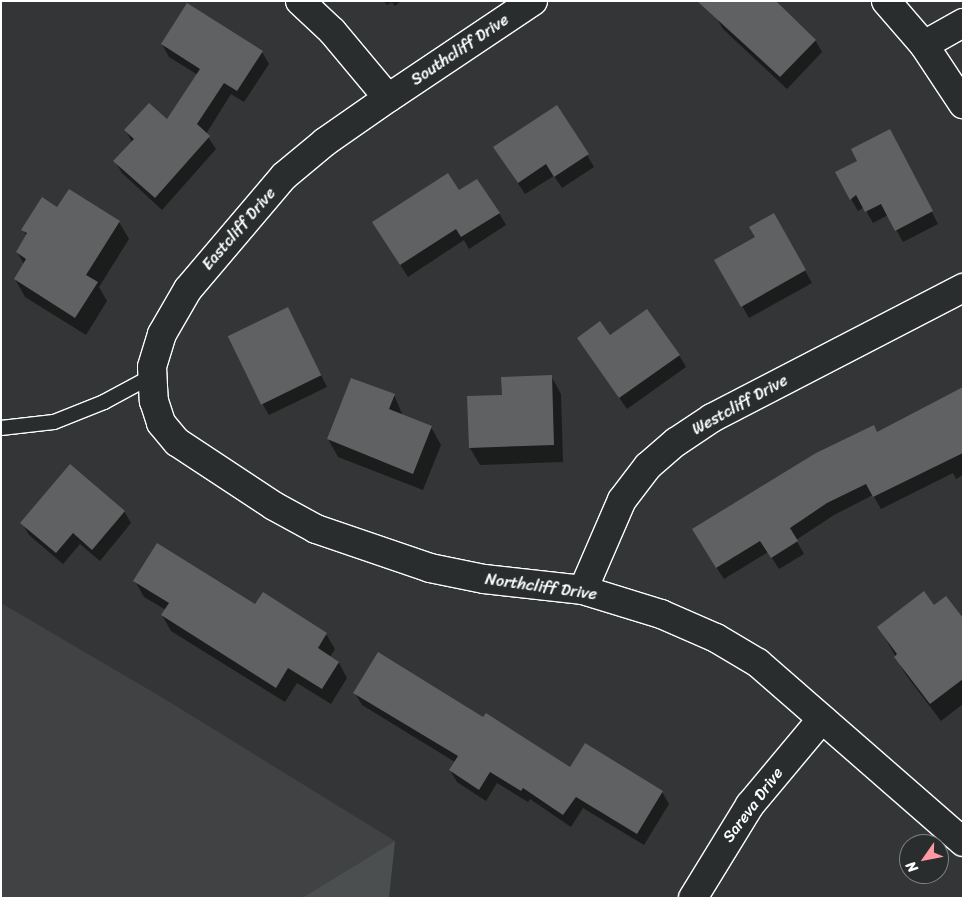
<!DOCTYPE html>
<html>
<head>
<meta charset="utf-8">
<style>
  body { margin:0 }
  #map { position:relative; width:964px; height:899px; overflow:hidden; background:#333536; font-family:Sriracha,sans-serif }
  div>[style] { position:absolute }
  .built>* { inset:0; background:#404243 }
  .green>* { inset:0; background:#4c4f50 }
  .shadow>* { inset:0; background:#0007 }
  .building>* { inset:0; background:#5f6162; transform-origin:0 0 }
  .roads { filter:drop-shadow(1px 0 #fff) drop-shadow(-1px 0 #fff) drop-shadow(0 1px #fff) drop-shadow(0 -1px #fff) }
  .service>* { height:14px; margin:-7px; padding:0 7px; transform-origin:7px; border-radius:7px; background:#2a2d2e }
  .minor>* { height:28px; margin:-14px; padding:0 14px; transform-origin:14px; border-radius:14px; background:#2a2d2e }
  span { translate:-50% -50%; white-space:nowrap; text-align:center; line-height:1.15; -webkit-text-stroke:4px #2a2d2e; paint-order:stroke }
  .street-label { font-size:16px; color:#fff }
  .frame { position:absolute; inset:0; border:2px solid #fff; pointer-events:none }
  .north { position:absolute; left:899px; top:834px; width:50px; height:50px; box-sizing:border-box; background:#2a2d2e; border:1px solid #7f8182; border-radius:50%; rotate:237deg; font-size:14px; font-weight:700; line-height:20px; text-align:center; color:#fff }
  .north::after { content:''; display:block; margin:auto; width:18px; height:22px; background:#ff9aa2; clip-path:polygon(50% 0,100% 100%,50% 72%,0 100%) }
</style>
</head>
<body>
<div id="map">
  <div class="built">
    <div style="clip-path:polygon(1px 603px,163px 698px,395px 841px,302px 898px,1px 898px)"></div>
  </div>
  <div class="green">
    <div style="clip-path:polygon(395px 841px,389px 898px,302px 898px)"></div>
  </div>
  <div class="shadow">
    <div style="clip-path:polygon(384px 1px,401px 1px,395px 6px,392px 2px,387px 5px)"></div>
    <div style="clip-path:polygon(716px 17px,815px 40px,822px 52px,787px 89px,723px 29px)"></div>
    <div style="clip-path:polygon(162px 44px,262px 52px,269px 64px,244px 102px,231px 94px,206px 134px,216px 149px,162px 210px,122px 173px,115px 161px,132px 142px,126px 131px,167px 121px,198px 75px,169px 57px)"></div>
    <div style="clip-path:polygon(896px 142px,938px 224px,903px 242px,888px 215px,873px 223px,864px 207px,858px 211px,851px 199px)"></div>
    <div style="clip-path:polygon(495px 148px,587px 155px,594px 167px,562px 188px,554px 176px,525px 194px)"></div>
    <div style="clip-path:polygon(459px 192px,499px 213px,506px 225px,469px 249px,464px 240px,408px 277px,381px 235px)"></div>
    <div style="clip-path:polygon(774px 215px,812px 283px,749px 318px,716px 260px,756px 238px)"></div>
    <div style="clip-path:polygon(119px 222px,129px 239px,99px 287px,107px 301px,86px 335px,25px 297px,15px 279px,24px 264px,17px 252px,27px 236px,23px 230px)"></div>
    <div style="clip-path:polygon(294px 321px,327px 387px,269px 415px,262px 403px)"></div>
    <div style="clip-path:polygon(610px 337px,679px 355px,686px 367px,627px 409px,578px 338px)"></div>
    <div style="clip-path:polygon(551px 376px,561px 394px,563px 462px,480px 465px,470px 448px,503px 396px)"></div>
    <div style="clip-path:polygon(963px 390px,963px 475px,956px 479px,953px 473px,881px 509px,873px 495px,834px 515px,796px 540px,804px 554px,779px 569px,768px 552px,724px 579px,700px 542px,877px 433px)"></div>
    <div style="clip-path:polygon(394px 395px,403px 416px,431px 427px,441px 445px,423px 490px,338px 457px,328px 439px)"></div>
    <div style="clip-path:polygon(124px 511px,131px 523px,100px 561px,80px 544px,63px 564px,29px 535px,22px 523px)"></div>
    <div style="clip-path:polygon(135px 581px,326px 634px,335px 649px,330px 657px,339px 663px,347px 678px,331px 704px,297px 683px,285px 702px,171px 631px,162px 615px,166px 610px,144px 597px)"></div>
    <div style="clip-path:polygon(934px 607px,963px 621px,963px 704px,941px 721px,906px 675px,879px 627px)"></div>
    <div style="clip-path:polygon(355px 693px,483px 719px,571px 769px,662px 792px,669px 804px,644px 845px,583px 808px,571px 827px,530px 799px,528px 802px,497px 783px,486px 801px,457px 782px,450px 770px,455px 762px,362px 705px)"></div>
  </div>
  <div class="building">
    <div style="clip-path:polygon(697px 1px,776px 1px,816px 40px,780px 77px)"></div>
    <div style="clip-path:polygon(187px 3px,263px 51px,237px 91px,224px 83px,197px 124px,210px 136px,155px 198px,113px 161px,134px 139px,124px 130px,149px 103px,167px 119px,200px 69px,161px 44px)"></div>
    <div style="clip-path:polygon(557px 105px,589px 154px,554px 177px,546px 164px,518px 183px,493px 147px)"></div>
    <div style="clip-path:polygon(890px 129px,933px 211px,895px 231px,881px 204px,865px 212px,856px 195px,850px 200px,835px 172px,857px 161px,851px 149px)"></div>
    <div style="clip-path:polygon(448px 173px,459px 190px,477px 179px,500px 213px,461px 237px,456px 229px,400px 265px,372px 222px)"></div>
    <div style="clip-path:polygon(69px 189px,120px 221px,86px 275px,98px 282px,75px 318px,14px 279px,26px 259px,16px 252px,27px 233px,21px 230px,42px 197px,57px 207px)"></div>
    <div style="clip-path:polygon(774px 213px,806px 270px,741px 307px,714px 260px,755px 237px,749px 227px)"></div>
    <div style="left:288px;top:307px;width:76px;height:67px;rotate:64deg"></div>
    <div style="clip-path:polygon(647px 309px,680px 355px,619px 398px,577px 338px,600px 321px,610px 335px)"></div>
    <div style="clip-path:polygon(552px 375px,554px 445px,469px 448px,467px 396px,502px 395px,501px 377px)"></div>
    <div style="clip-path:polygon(351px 378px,395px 394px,389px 409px,432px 426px,413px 474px,327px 439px)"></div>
    <div style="clip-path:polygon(963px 387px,963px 453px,873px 497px,866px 484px,827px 503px,790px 528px,798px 541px,771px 558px,760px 541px,716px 568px,692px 529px,816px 453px,874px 425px,877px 432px)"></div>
    <div style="clip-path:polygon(70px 464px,125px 511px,92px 550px,73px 533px,56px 553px,20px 523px)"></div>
    <div style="clip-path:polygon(157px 543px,255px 604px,263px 592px,327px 633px,318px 648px,339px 662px,322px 689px,288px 668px,276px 688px,161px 615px,169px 603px,133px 581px)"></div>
    <div style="clip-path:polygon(924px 591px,934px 605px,946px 596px,963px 618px,963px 679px,930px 704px,894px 657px,897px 654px,877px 627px)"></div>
    <div style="clip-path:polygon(378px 652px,483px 717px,486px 713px,570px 767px,585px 743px,663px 791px,637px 834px,576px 797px,563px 815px,523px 788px,521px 791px,490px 772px,479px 790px,449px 770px,458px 756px,353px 693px)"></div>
  </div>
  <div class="roads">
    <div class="service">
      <div style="left:1px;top:428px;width:53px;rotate:-6.5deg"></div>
      <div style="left:54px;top:422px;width:54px;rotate:-21.8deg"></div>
      <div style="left:104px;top:402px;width:55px;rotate:-28.4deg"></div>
    </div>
    <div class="minor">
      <div style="left:300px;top:1px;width:44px;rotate:43.2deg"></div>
      <div style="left:332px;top:31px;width:87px;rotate:50.1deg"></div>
      <div style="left:533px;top:1px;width:174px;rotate:146.2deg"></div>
      <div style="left:388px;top:98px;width:77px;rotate:145.1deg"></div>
      <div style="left:325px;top:142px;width:53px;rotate:140.3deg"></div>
      <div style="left:284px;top:176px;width:148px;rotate:130.3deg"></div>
      <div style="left:188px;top:289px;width:52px;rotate:120deg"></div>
      <div style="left:162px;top:334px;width:34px;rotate:107deg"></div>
      <div style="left:152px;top:367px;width:34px;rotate:87deg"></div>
      <div style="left:154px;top:401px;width:23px;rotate:72deg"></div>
      <div style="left:161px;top:423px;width:25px;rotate:50deg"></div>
      <div style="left:177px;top:442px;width:116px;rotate:33.4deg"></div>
      <div style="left:274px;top:506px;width:48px;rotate:28.7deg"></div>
      <div style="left:316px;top:529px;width:120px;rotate:18.9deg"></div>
      <div style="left:430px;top:568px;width:55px;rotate:11.5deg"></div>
      <div style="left:484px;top:579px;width:100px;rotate:6.3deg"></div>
      <div style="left:583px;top:590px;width:82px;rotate:17.1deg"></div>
      <div style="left:661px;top:614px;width:60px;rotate:23.6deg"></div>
      <div style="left:716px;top:638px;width:49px;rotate:30.8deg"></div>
      <div style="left:758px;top:663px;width:272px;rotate:41.1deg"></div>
      <div style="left:886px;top:1px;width:58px;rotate:49.2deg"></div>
      <div style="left:924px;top:45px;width:71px;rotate:56.5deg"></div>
      <div style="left:924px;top:45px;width:45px;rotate:-29.4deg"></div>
      <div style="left:583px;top:590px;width:98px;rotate:-66.6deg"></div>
      <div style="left:622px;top:500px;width:43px;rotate:-52.6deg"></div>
      <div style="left:648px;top:466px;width:37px;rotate:-41deg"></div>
      <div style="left:676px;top:442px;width:43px;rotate:-33.7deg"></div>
      <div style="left:712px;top:418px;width:283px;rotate:-27.4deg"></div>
      <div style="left:693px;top:898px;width:109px;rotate:-58.5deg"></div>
      <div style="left:750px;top:805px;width:112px;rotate:-50.1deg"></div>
    </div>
  </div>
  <div class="street-label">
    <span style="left:460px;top:50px;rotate:-34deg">Southcliff Drive</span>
    <span style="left:239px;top:229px;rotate:-49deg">Eastcliff Drive</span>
    <span style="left:740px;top:405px;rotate:-29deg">Westcliff Drive</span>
    <span style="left:541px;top:587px;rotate:8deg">Northcliff Drive</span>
    <span style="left:753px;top:805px;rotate:-53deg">Sareva Drive</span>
  </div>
  <div class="frame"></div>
  <div class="north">N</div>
</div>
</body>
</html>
